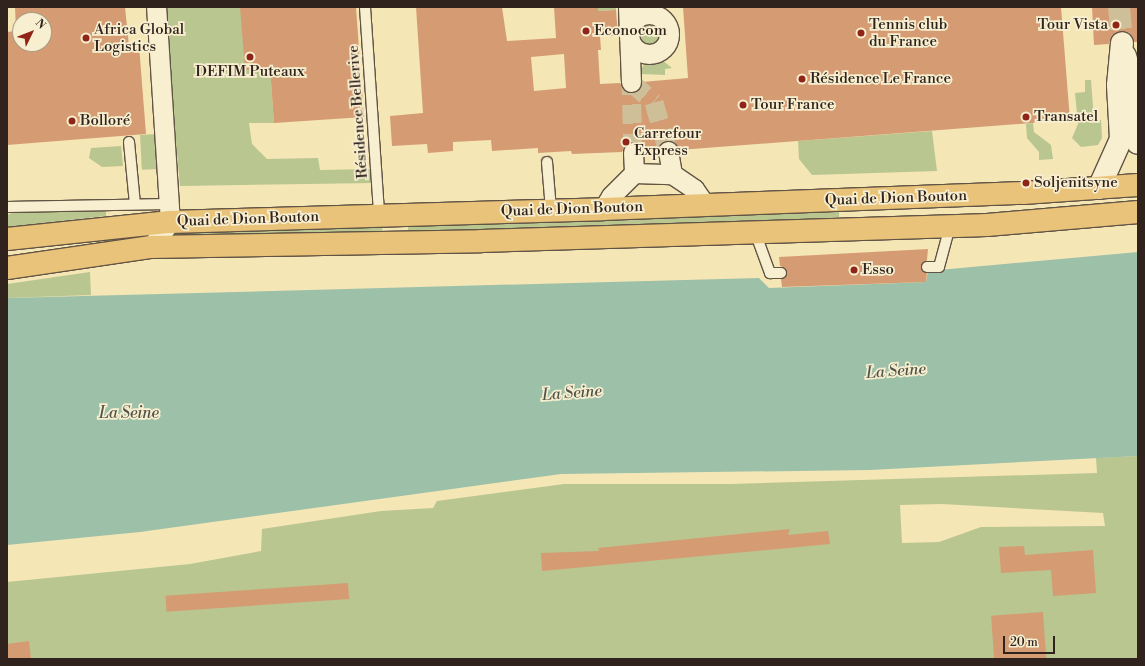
<!DOCTYPE html>
<html>
<head>
<meta charset="utf-8">
<style>
  body { margin:0 }
  #map { position:relative; width:1145px; height:666px; overflow:hidden; background:#f5e6b6; font-family:"Libre Bodoni",serif }
  div>[style] { position:absolute }
  .green>* { inset:0; background:#b9c690; transform-origin:0 0 }
  .round { border-radius:50% }
  .water>* { inset:0; background:#9dc0a9 }
  .building>* { inset:0; background:#d59c73; transform-origin:0 0 }
  .street-tunnel>* { height:19px; margin-top:-9.5px; transform-origin:0; background:repeating-linear-gradient(90deg,#cebf98 0 19px,transparent 0 29px) }
  .secondary-tunnel>* { height:22px; margin-top:-11px; transform-origin:0; background:repeating-linear-gradient(90deg,#cebf98 0 22px,transparent 0 33px) }
  .roads { filter:drop-shadow(1px 0 #615444) drop-shadow(-1px 0 #615444) drop-shadow(0 1px #615444) drop-shadow(0 -1px #615444) }
  .lane>* { height:10px; margin:-5px; padding:0 5px; transform-origin:5px; border-radius:5px; background:#f8efd0 }
  .street>* { height:19px; margin:-9.5px; padding:0 9.5px; transform-origin:9.5px; border-radius:9.5px; background:#f8efd0 }
  .street>.ring { margin:-9.5px; padding:0; box-sizing:content-box; background:none; border:19px solid #f8efd0; border-radius:50% }
  .secondary>* { height:22px; margin:-11px; padding:0 11px; transform-origin:11px; border-radius:11px; background:#f8efd0 }
  .primary>* { height:22px; margin:-11px; padding:0 11px; transform-origin:11px; border-radius:11px; background:#eac37b }
  .dots>* { width:11px; height:11px; translate:-50% -50%; box-sizing:border-box; border:2px solid #f8efd0; border-radius:50% }
  span { translate:-50% -50%; white-space:nowrap; text-align:center; line-height:1.15; -webkit-text-stroke:3.5px #f8efd0; paint-order:stroke }
  .poi-label { font-size:15px; color:#30231e }
  .left { translate:0 -50%; text-align:left }
  .right { translate:-100% -50%; text-align:right }
  .street-label { font-size:15px; color:#30231e }
  .water-label { font-size:16px; color:#515248; font-style:italic }
  .frame { position:absolute; inset:0; border:8px solid #30231e; pointer-events:none }
  .north { position:absolute; left:12px; top:12px; width:40px; height:40px; box-sizing:border-box; background:#f8efd0; border:1px solid #a89d89; border-radius:50%; rotate:47deg; font-size:11px; font-weight:700; line-height:16px; text-align:center; color:#30231e }
  .north::after { content:''; display:block; margin:auto; width:14px; height:18px; background:#8f2418; clip-path:polygon(50% 0,100% 100%,50% 72%,0 100%) }
  .scale { position:absolute; left:1003px; top:636px; width:52px; height:18px; box-sizing:border-box; border:2px solid #30231e; border-top:0; padding-left:5px; font-size:12px; line-height:14px; white-space:nowrap; color:#30231e; -webkit-text-stroke:3px #f8efd0; paint-order:stroke }
</style>
</head>
<body>
<div id="map">
  <div class="green">
    <div style="clip-path:polygon(164px 7px,240px 7px,270px 68px,274px 123px,249px 123px,252px 144px,267px 159px,318px 158px,320px 170px,372px 169px,374px 183px,180px 186px)"></div>
    <div style="clip-path:polygon(598px 7px,616px 7px,616px 10px,598px 11px)"></div>
    <div class="round" style="left:637px;top:25px;width:22px;height:22px"></div>
    <div style="clip-path:polygon(662px 60px,672px 68px,665px 69px,665px 75px,641px 74px,640px 70px,644px 65px)"></div>
    <div style="clip-path:polygon(1085px 80px,1091px 80px,1094px 120px,1101px 120px,1102px 138px,1098px 145px,1081px 147px,1072px 138px,1078px 124px,1075px 93px,1085px 92px)"></div>
    <div style="clip-path:polygon(1033px 123px,1034px 132px,1051px 145px,1053px 159px,1039px 160px,1039px 152px,1027px 138px,1026px 124px)"></div>
    <div style="clip-path:polygon(932px 131px,937px 171px,812px 175px,799px 159px,798px 141px)"></div>
    <div style="left:157px;top:134px;width:35px;height:17px;rotate:87deg"></div>
    <div style="clip-path:polygon(121px 146px,123px 166px,102px 167px,89px 158px,91px 148px)"></div>
    <div style="clip-path:polygon(106px 209px,106px 216px,7px 227px,7px 215px,19px 210px)"></div>
    <div style="clip-path:polygon(839px 212px,839px 217px,746px 225px,408px 233px,408px 222px)"></div>
    <div style="clip-path:polygon(383px 222px,382px 234px,175px 238px,180px 228px)"></div>
    <div style="clip-path:polygon(90px 272px,91px 295px,7px 298px,7px 284px)"></div>
    <div style="clip-path:polygon(evenodd,1138px 456px,1138px 659px,7px 659px,7px 582px,190px 564px,261px 551px,262px 529px,381px 511px,433px 508px,437px 501px,564px 484px,731px 484px,1097px 473px,1096px 458px,1138px 456px,942px 504px,1103px 513px,1105px 526px,981px 527px,939px 542px,902px 543px,900px 505px,942px 504px)"></div>
  </div>
  <div class="water">
    <div style="clip-path:polygon(1138px 252px,1138px 456px,870px 470px,561px 474px,140px 532px,7px 545px,7px 298px,759px 278px,769px 288px,926px 282px,928px 271px)"></div>
  </div>
  <div class="building">
    <div style="clip-path:polygon(evenodd,15px 7px,125px 7px,129px 46px,139px 45px,146px 134px,7px 145px,7px 32px,16px 31px,15px 7px,20px 20px,44px 20px,44px 44px,20px 44px,20px 20px)"></div>
    <div style="clip-path:polygon(240px 7px,356px 7px,364px 117px,274px 123px,270px 68px,245px 70px)"></div>
    <div style="clip-path:polygon(evenodd,416px 7px,502px 7px,507px 41px,556px 38px,554px 7px,598px 7px,598px 11px,616px 10px,618px 36px,600px 36px,601px 50px,598px 50px,600px 84px,620px 83px,626px 92px,631px 93px,637px 91px,642px 82px,688px 78px,683px 7px,1061px 7px,1070px 120px,679px 150px,676px 144px,667px 140px,661px 143px,657px 151px,644px 151px,642px 146px,633px 141px,627px 143px,622px 152px,572px 154px,571px 151px,538px 153px,538px 148px,492px 151px,491px 140px,453px 142px,453px 151px,428px 153px,427px 144px,392px 146px,390px 116px,423px 113px,416px 7px,564px 54px,566px 88px,534px 91px,531px 57px,564px 54px)"></div>
    <div style="clip-path:polygon(1092px 7px,1138px 7px,1138px 42px,1134px 42px,1130px 33px,1123px 31px,1112px 35px,1109px 44px,1094px 45px)"></div>
    <div style="clip-path:polygon(928px 249px,927px 260px,921px 267px,927px 273px,926px 282px,782px 287px,781px 279px,787px 273px,785px 268px,780px 266px,779px 257px)"></div>
    <div style="clip-path:polygon(790px 529px,788px 535px,828px 531px,830px 544px,542px 571px,541px 553px,599px 551px,598px 548px)"></div>
    <div style="clip-path:polygon(1024px 546px,1025px 555px,1093px 550px,1096px 593px,1053px 596px,1051px 570px,1001px 573px,999px 547px)"></div>
    <div style="left:348px;top:583px;width:16px;height:183px;rotate:86deg"></div>
    <div style="left:1043px;top:612px;width:47px;height:52px;rotate:86deg"></div>
    <div style="clip-path:polygon(29px 641px,31px 659px,7px 659px,7px 644px)"></div>
  </div>
  <div class="street-tunnel">
    <div style="left:633px;top:152px;width:70px;rotate:-91.6deg"></div>
    <div style="left:631px;top:82px;width:30px;rotate:41deg"></div>
    <div style="left:654px;top:102px;width:51px;rotate:74.1deg"></div>
  </div>
  <div class="secondary-tunnel">
    <div style="left:1119px;top:7px;width:36px;rotate:85deg"></div>
  </div>
  <div class="roads">
    <div class="lane">
      <div style="left:365px;top:7px;width:208px;rotate:86.1deg"></div>
      <div style="left:129px;top:142px;width:62px;rotate:84.5deg"></div>
      <div style="left:547px;top:162px;width:48px;rotate:85.2deg"></div>
      <div style="left:7px;top:207px;width:161px;rotate:-1.1deg"></div>
      <div style="left:755px;top:232px;width:44px;rotate:69.9deg"></div>
      <div style="left:770px;top:273px;width:11px"></div>
      <div style="left:927px;top:267px;width:12px"></div>
      <div style="left:939px;top:267px;width:42px;rotate:-75deg"></div>
    </div>
    <div class="street">
      <div style="left:628px;top:7px;width:75px;rotate:87.7deg"></div>
      <div class="ring" style="left:629px;top:14px;width:21px;height:21px"></div>
      <div style="left:668px;top:151px;width:23px;rotate:80deg"></div>
      <div style="left:633px;top:152px;width:21px;rotate:87deg"></div>
      <div style="left:603px;top:209px;width:15px;rotate:-58deg"></div>
      <div style="left:611px;top:196px;width:33px;rotate:-45deg"></div>
      <div style="left:634px;top:173px;width:38px;rotate:2deg"></div>
      <div style="left:672px;top:174px;width:27px;rotate:34deg"></div>
      <div style="left:694px;top:189px;width:19px;rotate:55deg"></div>
      <div style="left:151px;top:247px;width:31px;rotate:-53deg"></div>
      <div style="left:170px;top:222px;width:215px;rotate:-93.7deg"></div>
    </div>
    <div class="secondary">
      <div style="left:1125px;top:56px;width:30px;rotate:73deg"></div>
      <div style="left:1134px;top:85px;width:58px;rotate:86.1deg"></div>
      <div style="left:1099px;top:188px;width:54px;rotate:-65.8deg"></div>
      <div style="left:1121px;top:139px;width:54px;rotate:-93.2deg"></div>
      <div style="left:1118px;top:85px;width:42px;rotate:-84.6deg"></div>
    </div>
    <div class="primary">
      <div style="left:7px;top:239px;width:164px;rotate:-6deg"></div>
      <div style="left:170px;top:222px;width:433px;rotate:-1.7deg"></div>
      <div style="left:603px;top:209px;width:420px;rotate:-2.2deg"></div>
      <div style="left:1023px;top:193px;width:115px;rotate:-4deg"></div>
      <div style="left:7px;top:268px;width:146px;rotate:-8.3deg"></div>
      <div style="left:151px;top:247px;width:330px;rotate:-1deg"></div>
      <div style="left:481px;top:241px;width:506px;rotate:-1.81deg"></div>
      <div style="left:987px;top:225px;width:152px;rotate:-4.9deg"></div>
    </div>
  </div>
  <div class="dots">
    <div style="left:1116px;top:25px;background:#8f2418"></div>
    <div style="left:586px;top:31px;background:#8f2418"></div>
    <div style="left:861px;top:33px;background:#8f2418"></div>
    <div style="left:86px;top:38px;background:#8f2418"></div>
    <div style="left:250px;top:57px;background:#8f2418"></div>
    <div style="left:802px;top:79px;background:#8f2418"></div>
    <div style="left:743px;top:105px;background:#8f2418"></div>
    <div style="left:1026px;top:117px;background:#8f2418"></div>
    <div style="left:72px;top:121px;background:#8f2418"></div>
    <div style="left:626px;top:142px;background:#8f2418"></div>
    <div style="left:1026px;top:183px;background:#8f2418"></div>
    <div style="left:854px;top:270px;background:#8f2418"></div>
  </div>
  <div class="poi-label">
    <span class="left" style="left:869px;top:33px">Tennis club<br>du France</span>
    <span class="right" style="left:1108px;top:25px">Tour Vista</span>
    <span class="left" style="left:94px;top:38px">Africa Global<br>Logistics</span>
    <span class="left" style="left:594px;top:31px">Econocom</span>
    <span style="left:250px;top:72px">DEFIM Puteaux</span>
    <span class="left" style="left:810px;top:79px">Résidence Le France</span>
    <span class="left" style="left:751px;top:105px">Tour France</span>
    <span class="left" style="left:1034px;top:117px">Transatel</span>
    <span class="left" style="left:80px;top:121px">Bolloré</span>
    <span class="left" style="left:634px;top:142px">Carrefour<br>Express</span>
    <span class="left" style="left:1034px;top:183px">Soljenitsyne</span>
    <span class="left" style="left:862px;top:270px">Esso</span>
  </div>
  <div class="street-label">
    <span style="left:358px;top:112px;rotate:-94deg">Résidence Bellerive</span>
    <span style="left:896px;top:198px;rotate:-2deg">Quai de Dion Bouton</span>
    <span style="left:572px;top:209px;rotate:-2deg">Quai de Dion Bouton</span>
    <span style="left:248px;top:219px;rotate:-2deg">Quai de Dion Bouton</span>
  </div>
  <div class="water-label">
    <span style="left:896px;top:371px;rotate:-4deg">La Seine</span>
    <span style="left:572px;top:393px;rotate:-4deg">La Seine</span>
    <span style="left:129px;top:413px">La Seine</span>
  </div>
  <div class="frame"></div>
  <div class="north">N</div>
  <div class="scale">20 m</div>
</div>
</body>
</html>
